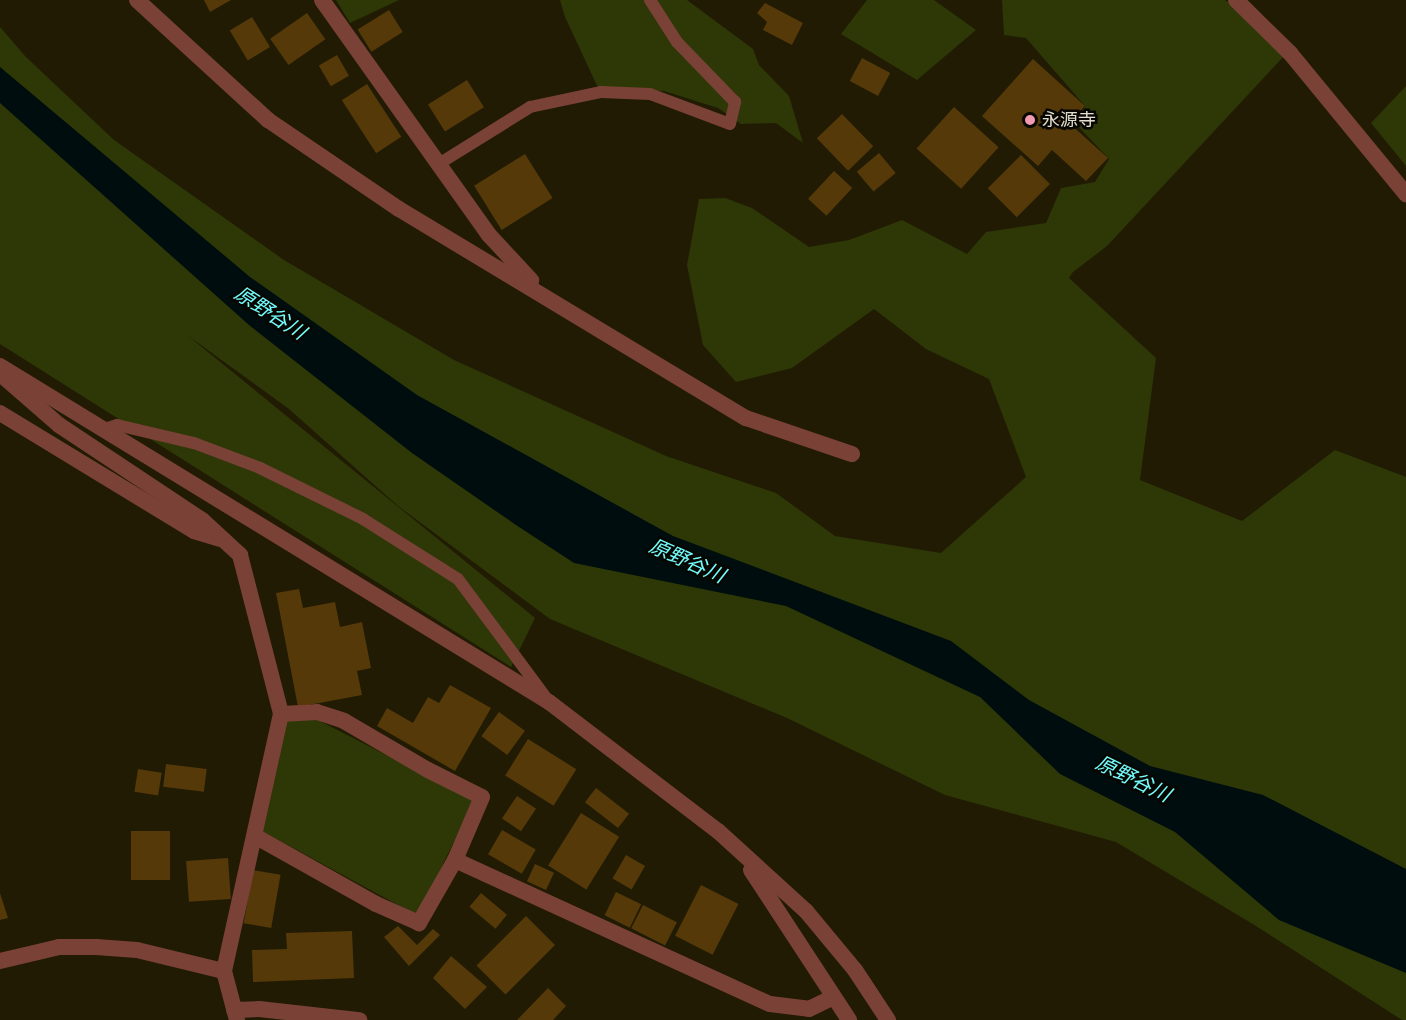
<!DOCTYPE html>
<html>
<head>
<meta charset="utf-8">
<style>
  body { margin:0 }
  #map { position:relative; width:1406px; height:1020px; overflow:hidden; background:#211b03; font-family:Karla,"Noto Sans JP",sans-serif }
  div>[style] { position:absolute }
  .green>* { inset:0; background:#2d3806 }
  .water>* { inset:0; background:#000d0e }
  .building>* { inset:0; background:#553909; transform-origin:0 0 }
  .service>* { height:12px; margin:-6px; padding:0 6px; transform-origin:6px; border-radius:6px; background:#7a4137 }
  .minor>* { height:16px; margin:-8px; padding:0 8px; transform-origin:8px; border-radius:8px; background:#7a4137 }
  .dots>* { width:16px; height:16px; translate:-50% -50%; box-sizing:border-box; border:3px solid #080601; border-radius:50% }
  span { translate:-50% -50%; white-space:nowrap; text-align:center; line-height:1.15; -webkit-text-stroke:5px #080601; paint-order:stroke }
  .poi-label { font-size:18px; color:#e0ddce }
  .left { translate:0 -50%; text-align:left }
  .water-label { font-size:20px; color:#73fdfe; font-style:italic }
</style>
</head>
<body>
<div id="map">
  <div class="green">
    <div style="clip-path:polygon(336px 0,399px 0,350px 23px)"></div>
    <div style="clip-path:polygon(560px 0,687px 0,753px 49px,759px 65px,789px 96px,803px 143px,776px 123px,741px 124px,718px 108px,664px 91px,600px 92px,565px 17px)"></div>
    <div style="clip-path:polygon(867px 0,934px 0,976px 30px,917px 80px,841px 34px)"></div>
    <div style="clip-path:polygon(1002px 0,1225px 0,1240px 10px,1284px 56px,1107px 246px,1073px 272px,1069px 278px,1156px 358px,1140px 480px,1242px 521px,1335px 450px,1406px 477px,1406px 1020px,1402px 1020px,1256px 926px,1116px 842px,945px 795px,787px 718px,550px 619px,398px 506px,289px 409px,187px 335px,535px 618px,511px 667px,0 344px,0 27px,26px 57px,114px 140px,284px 260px,454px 360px,666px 456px,776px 493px,835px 536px,941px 553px,1026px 477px,989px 379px,926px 349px,874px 309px,792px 368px,736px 382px,703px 345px,687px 265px,699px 199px,725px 198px,752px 208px,809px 247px,849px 240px,902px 220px,967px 254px,986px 232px,1046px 223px,1061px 188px,1095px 182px,1109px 159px,1075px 123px,1085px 106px,1026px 38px,1004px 35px)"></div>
    <div style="clip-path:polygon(1406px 86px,1406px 166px,1371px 123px)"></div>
    <div style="clip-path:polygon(314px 718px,474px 800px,418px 916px,262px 831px,287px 721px)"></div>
  </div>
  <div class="water">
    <div style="clip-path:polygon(0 67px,250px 277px,417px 395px,673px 536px,951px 641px,1029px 700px,1150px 766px,1263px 795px,1406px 869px,1406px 973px,1279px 920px,1175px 832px,1060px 774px,980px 697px,786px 606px,574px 563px,516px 525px,412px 453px,249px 325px,0 103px)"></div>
  </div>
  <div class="building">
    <div style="clip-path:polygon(204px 0,231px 0,210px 12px)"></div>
    <div style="clip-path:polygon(765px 3px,803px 23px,792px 45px,763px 30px,767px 22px,757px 13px)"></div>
    <div style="left:389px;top:10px;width:26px;height:37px;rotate:58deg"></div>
    <div style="left:307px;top:13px;width:32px;height:45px;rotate:55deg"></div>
    <div style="left:252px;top:17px;width:35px;height:26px;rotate:59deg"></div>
    <div style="left:337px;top:55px;width:24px;height:21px;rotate:60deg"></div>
    <div style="left:862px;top:58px;width:32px;height:26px;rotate:28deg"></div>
    <div style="clip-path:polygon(1033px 59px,1085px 106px,1069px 123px,1108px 158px,1086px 181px,1052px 150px,1038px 166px,982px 116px)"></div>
    <div style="left:467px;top:80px;width:32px;height:46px;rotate:58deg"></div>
    <div style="left:367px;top:84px;width:63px;height:30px;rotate:57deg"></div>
    <div style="left:954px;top:107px;width:60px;height:56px;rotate:42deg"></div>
    <div style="left:842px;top:114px;width:45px;height:35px;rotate:46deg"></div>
    <div style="left:879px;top:153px;width:26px;height:29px;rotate:50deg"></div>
    <div style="left:525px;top:154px;width:52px;height:60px;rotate:58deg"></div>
    <div style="left:1021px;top:155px;width:41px;height:47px;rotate:45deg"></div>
    <div style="left:834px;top:171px;width:25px;height:38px;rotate:43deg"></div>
    <div style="clip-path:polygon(299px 589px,303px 608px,335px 602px,340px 627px,362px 622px,371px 668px,357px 671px,362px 695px,298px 707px,276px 593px)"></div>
    <div style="clip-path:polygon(450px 685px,491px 708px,455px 771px,377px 726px,387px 708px,413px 723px,428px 697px,439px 703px)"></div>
    <div style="left:499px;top:712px;width:32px;height:30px;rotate:36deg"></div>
    <div style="left:528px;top:739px;width:57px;height:43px;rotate:32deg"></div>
    <div style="left:166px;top:764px;width:41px;height:23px;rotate:7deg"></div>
    <div style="left:138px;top:769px;width:24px;height:23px;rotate:9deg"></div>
    <div style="left:596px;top:788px;width:42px;height:18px;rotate:38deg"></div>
    <div style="left:517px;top:796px;width:23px;height:27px;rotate:34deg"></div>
    <div style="left:581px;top:813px;width:45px;height:62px;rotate:32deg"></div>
    <div style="left:502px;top:830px;width:39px;height:28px;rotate:30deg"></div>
    <div style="left:131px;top:831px;width:39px;height:49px"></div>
    <div style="left:626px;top:855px;width:22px;height:27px;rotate:30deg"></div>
    <div style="left:228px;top:858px;width:41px;height:42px;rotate:86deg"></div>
    <div style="left:535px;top:864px;width:21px;height:19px;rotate:25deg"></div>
    <div style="left:253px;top:870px;width:28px;height:54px;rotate:10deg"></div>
    <div style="left:701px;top:885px;width:42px;height:57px;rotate:27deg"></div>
    <div style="left:616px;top:892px;width:28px;height:26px;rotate:26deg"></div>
    <div style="clip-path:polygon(0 893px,8px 918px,0 920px)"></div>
    <div style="left:481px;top:893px;width:34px;height:18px;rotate:40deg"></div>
    <div style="left:643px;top:905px;width:38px;height:26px;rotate:27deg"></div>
    <div style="left:526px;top:916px;width:41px;height:70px;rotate:45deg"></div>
    <div style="clip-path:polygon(398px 926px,417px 945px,433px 929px,440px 935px,409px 966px,384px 937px)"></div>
    <div style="clip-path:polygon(352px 931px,354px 978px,253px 982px,252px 950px,287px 949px,286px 933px)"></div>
    <div style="clip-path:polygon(451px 956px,487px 987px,465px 1009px,433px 978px)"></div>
    <div style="clip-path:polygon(548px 988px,566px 1006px,553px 1020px,517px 1020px)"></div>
  </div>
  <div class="service">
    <div style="left:437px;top:165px;width:110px;rotate:-31.9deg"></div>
    <div style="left:530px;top:107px;width:73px;rotate:-11.9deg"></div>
    <div style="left:601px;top:92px;width:49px;rotate:2.3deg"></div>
    <div style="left:650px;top:94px;width:85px;rotate:20.6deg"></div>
    <div style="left:730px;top:124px;width:23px;rotate:-77deg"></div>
    <div style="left:735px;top:102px;width:83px;rotate:-134deg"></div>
    <div style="left:677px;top:42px;width:50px;rotate:-122.7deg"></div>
    <div style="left:104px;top:429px;width:14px;rotate:-17deg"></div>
    <div style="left:117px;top:425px;width:79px;rotate:13.2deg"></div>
    <div style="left:194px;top:443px;width:71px;rotate:20.7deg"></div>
    <div style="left:260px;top:468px;width:115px;rotate:26.3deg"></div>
    <div style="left:363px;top:519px;width:112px;rotate:32.3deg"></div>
    <div style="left:458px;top:579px;width:146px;rotate:53.4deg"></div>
  </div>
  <div class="minor">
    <div style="left:137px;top:0;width:178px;rotate:42.5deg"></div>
    <div style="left:268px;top:120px;width:158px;rotate:34.2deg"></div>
    <div style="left:399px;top:209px;width:405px;rotate:31.1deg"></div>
    <div style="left:746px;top:418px;width:112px;rotate:18.8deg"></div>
    <div style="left:322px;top:0;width:288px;rotate:54.6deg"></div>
    <div style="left:489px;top:235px;width:62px;rotate:47deg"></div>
    <div style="left:1236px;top:0;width:76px;rotate:44.5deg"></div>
    <div style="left:1290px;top:53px;width:183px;rotate:50.6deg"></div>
    <div style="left:0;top:366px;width:644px;rotate:31.47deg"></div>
    <div style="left:549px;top:702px;width:213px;rotate:37.4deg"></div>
    <div style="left:718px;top:831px;width:119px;rotate:42.3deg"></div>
    <div style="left:806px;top:911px;width:77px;rotate:50.3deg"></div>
    <div style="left:855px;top:970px;width:60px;rotate:56.6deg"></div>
    <div style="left:4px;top:377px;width:73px;rotate:41.1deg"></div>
    <div style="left:59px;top:425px;width:172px;rotate:33.6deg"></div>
    <div style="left:202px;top:520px;width:52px;rotate:42.6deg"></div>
    <div style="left:240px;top:555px;width:164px;rotate:75.5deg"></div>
    <div style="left:0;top:413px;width:227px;rotate:31.3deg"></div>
    <div style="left:194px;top:531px;width:27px;rotate:17deg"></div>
    <div style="left:455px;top:860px;width:346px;rotate:24.6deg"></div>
    <div style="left:770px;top:1004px;width:39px;rotate:7deg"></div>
    <div style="left:809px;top:1009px;width:25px;rotate:-26deg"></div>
    <div style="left:751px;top:870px;width:179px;rotate:56.8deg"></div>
    <div style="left:0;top:961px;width:61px;rotate:-13.3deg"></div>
    <div style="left:59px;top:947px;width:37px"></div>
    <div style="left:96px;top:947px;width:41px;rotate:4.2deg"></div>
    <div style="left:137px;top:950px;width:89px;rotate:13.6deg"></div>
    <div style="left:234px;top:1010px;width:25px;rotate:-2deg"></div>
    <div style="left:259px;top:1009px;width:101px;rotate:6.3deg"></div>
    <div style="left:237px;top:1020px;width:51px;rotate:-104.9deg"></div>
    <div style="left:224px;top:971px;width:263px;rotate:-77.5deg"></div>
    <div style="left:281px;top:714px;width:36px;rotate:-3deg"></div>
    <div style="left:317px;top:712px;width:28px;rotate:18deg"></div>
    <div style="left:344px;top:721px;width:97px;rotate:30.3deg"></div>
    <div style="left:428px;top:770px;width:60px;rotate:26.6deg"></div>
    <div style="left:482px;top:797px;width:69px;rotate:113.2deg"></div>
    <div style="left:455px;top:860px;width:73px;rotate:119.7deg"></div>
    <div style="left:419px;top:923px;width:47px;rotate:-156.2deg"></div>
    <div style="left:376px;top:904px;width:139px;rotate:-150.7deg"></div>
  </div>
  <div class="dots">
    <div style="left:1030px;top:120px;background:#f19ab1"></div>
  </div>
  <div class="poi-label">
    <span class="left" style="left:1042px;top:120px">永源寺</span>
  </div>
  <div class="water-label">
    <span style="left:270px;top:313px;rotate:33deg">原野谷川</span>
    <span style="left:687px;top:561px;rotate:24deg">原野谷川</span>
    <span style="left:1133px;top:779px;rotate:26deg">原野谷川</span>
  </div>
</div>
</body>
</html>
